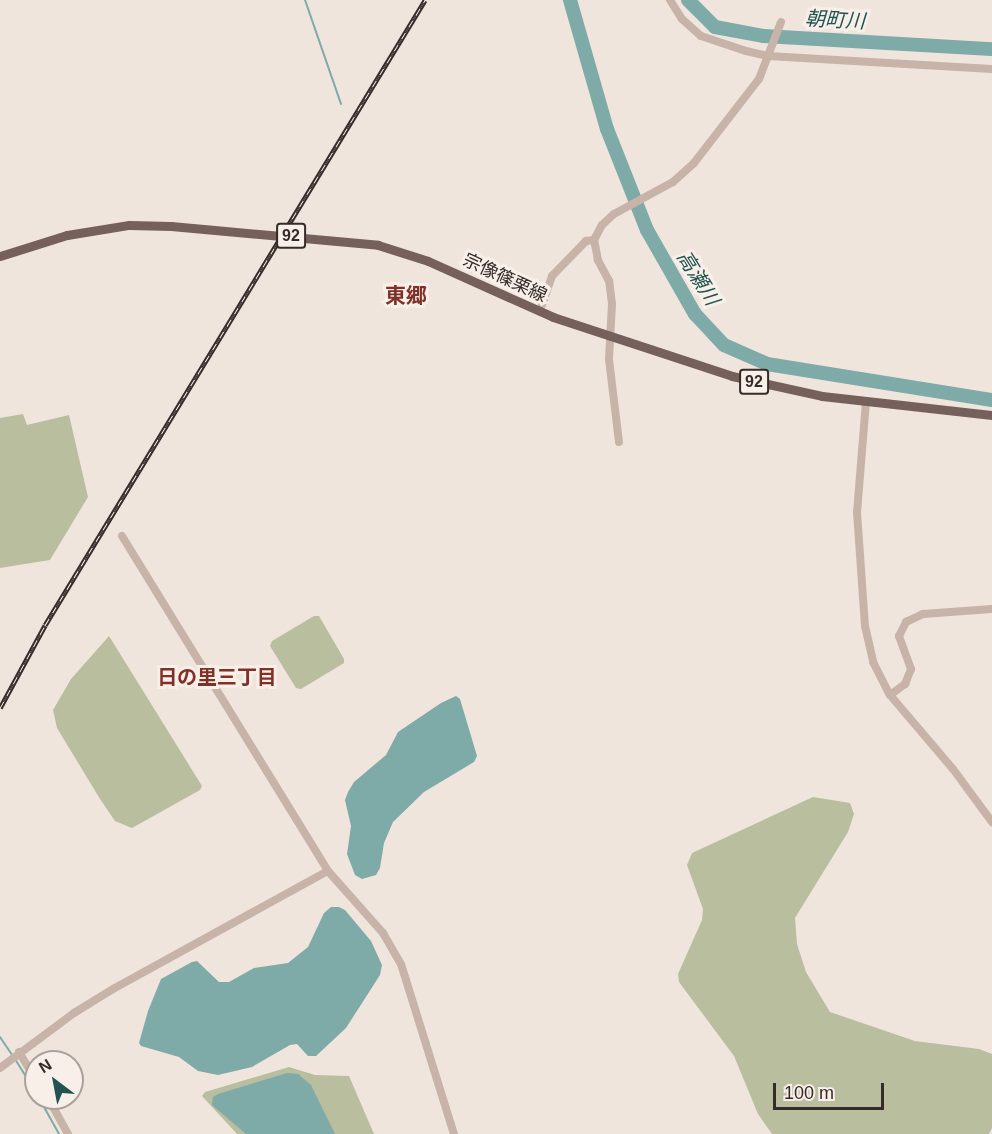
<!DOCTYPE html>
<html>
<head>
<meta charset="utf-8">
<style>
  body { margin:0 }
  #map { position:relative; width:992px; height:1134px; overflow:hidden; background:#f0e5dd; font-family:Arial,"Noto Sans JP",sans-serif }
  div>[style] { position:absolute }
  .green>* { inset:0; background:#b8be9e }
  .water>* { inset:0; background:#7eaba7 }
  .stream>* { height:2px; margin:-1px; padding:0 1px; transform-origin:1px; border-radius:1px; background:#7eaba7 }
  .river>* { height:14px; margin:-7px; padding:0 7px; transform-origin:7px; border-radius:7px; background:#7eaba7 }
  .tertiary>* { height:8px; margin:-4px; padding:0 4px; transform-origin:4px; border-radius:4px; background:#c8b3a9 }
  .primary>* { height:9px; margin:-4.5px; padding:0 4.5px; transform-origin:4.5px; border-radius:4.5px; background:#76605b }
  .rail>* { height:4.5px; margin-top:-2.25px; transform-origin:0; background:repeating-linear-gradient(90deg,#f8efe9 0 7px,#352b29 0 14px); box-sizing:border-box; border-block:2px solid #352b29 }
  span { translate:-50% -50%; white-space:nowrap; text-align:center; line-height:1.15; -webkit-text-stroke:6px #f8efe9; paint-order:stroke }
  .shield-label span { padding:2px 4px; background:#f8efe9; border:2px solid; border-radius:4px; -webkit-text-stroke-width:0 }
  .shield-label { font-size:16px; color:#352b29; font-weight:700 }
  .street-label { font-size:18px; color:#352b29 }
  .water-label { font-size:20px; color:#215451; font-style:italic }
  .neighbourhood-label { font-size:20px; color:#7f3127; font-weight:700 }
  .quarter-label { font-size:21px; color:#7f3127; font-weight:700 }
  .north { position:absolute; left:24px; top:1050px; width:60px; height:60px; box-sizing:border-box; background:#f8efe9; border:2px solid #aaa19c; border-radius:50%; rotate:328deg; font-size:16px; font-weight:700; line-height:24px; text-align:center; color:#352b29 }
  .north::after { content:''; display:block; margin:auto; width:21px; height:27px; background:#215451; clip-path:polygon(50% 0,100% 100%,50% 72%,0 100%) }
  .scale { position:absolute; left:773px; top:1083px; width:111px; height:27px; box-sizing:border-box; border:3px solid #352b29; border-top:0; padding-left:8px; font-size:18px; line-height:21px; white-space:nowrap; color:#352b29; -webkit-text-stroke:4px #f8efe9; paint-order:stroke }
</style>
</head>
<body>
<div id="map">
  <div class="green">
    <div style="clip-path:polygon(23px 414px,27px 425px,69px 415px,88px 497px,50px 560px,0 568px,0 418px)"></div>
    <div style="clip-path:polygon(314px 616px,319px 616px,344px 659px,344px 663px,301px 689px,296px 688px,270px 646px,272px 641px)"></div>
    <div style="clip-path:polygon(109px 636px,202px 786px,200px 790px,132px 828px,115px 821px,100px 799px,57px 728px,53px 710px,71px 679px)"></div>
    <div style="clip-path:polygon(813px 797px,850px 803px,854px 814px,848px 832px,795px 918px,797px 944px,806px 972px,830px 1012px,915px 1041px,979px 1049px,992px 1054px,992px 1128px,989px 1134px,772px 1134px,758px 1114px,734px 1056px,679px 982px,678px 974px,702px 920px,703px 909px,687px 865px,692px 853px)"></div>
    <div style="clip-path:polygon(289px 1067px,315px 1075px,349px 1076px,374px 1134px,237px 1134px,202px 1096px,205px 1092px)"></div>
  </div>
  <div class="water">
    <div style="clip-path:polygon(456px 696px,460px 699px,477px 756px,474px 762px,424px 792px,393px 822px,384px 843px,380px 868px,376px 875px,362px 879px,355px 875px,347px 854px,351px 826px,345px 800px,348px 792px,354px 782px,386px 755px,398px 732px,441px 703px)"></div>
    <div style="clip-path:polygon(331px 907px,339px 907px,345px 910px,371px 941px,382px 965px,380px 975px,346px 1028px,316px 1056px,308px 1056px,297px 1044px,290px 1045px,252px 1067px,218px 1075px,198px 1071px,179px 1057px,141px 1046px,139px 1043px,148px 1011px,161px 979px,192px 962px,197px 961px,219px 982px,229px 982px,254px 968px,288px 963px,308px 947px,324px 913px)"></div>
    <div style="clip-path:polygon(287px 1073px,298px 1074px,311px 1085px,335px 1134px,246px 1134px,212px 1105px,213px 1097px,218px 1094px)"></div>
  </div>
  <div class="stream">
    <div style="left:305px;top:0;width:110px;rotate:70.9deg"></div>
    <div style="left:0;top:1037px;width:22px;rotate:56deg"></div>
    <div style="left:15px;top:1059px;width:40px;rotate:58deg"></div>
    <div style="left:39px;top:1098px;width:41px;rotate:60.9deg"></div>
  </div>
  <div class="river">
    <div style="left:570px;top:0;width:134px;rotate:74deg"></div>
    <div style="left:607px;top:129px;width:109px;rotate:68.4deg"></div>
    <div style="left:647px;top:230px;width:97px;rotate:60.3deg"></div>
    <div style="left:695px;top:314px;width:42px;rotate:46.9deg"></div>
    <div style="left:724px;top:345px;width:47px;rotate:23.8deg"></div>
    <div style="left:767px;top:364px;width:228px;rotate:9.1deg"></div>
    <div style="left:688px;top:0;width:38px;rotate:45deg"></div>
    <div style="left:715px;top:27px;width:50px;rotate:10.4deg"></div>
    <div style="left:764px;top:36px;width:228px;rotate:3.3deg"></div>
  </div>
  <div class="tertiary">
    <div style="left:670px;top:0;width:22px;rotate:58deg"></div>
    <div style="left:682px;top:19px;width:25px;rotate:42deg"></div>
    <div style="left:701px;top:36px;width:47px;rotate:18.4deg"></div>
    <div style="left:746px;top:51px;width:23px;rotate:13deg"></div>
    <div style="left:768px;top:56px;width:224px;rotate:3.3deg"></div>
    <div style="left:542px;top:305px;width:31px;rotate:-71deg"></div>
    <div style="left:552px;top:276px;width:49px;rotate:-45.8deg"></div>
    <div style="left:586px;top:241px;width:8px;rotate:-7deg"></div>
    <div style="left:866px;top:401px;width:111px;rotate:94.6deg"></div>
    <div style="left:857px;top:512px;width:114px;rotate:86deg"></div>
    <div style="left:865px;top:626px;width:37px;rotate:77deg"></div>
    <div style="left:873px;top:662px;width:37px;rotate:63deg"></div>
    <div style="left:890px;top:695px;width:97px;rotate:49.6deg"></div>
    <div style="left:953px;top:769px;width:66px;rotate:53.7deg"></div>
    <div style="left:619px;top:442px;width:84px;rotate:-96.9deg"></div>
    <div style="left:609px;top:359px;width:55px;rotate:-86.9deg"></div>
    <div style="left:612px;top:304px;width:23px;rotate:-97deg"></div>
    <div style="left:609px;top:281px;width:24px;rotate:-118deg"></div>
    <div style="left:598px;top:260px;width:20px;rotate:-101deg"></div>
    <div style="left:594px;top:240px;width:17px;rotate:-62deg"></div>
    <div style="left:602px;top:225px;width:16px;rotate:-43deg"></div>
    <div style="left:614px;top:214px;width:67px;rotate:-28.5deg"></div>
    <div style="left:673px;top:182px;width:28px;rotate:-42deg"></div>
    <div style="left:694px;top:163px;width:106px;rotate:-52.3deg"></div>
    <div style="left:759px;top:79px;width:61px;rotate:-68.9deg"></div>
    <div style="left:122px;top:536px;width:393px;rotate:58.4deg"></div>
    <div style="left:328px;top:871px;width:83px;rotate:48.4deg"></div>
    <div style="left:383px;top:933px;width:36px;rotate:60deg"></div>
    <div style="left:401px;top:964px;width:178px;rotate:72.7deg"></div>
    <div style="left:890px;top:695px;width:19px;rotate:-36deg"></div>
    <div style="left:905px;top:684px;width:16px;rotate:-68deg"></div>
    <div style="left:911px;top:669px;width:35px;rotate:-110deg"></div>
    <div style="left:899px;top:636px;width:16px;rotate:-63deg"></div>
    <div style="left:906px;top:622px;width:19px;rotate:-25deg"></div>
    <div style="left:923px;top:614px;width:69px;rotate:-4.1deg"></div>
    <div style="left:19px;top:1052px;width:33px;rotate:59deg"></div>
    <div style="left:0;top:1068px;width:92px;rotate:-36.6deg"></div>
    <div style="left:74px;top:1013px;width:46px;rotate:-31.6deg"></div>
    <div style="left:113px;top:989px;width:245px;rotate:-28.8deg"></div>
    <div style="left:48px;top:1098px;width:41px;rotate:60.9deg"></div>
  </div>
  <div class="primary">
    <div style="left:0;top:256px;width:70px;rotate:-17.4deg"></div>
    <div style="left:67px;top:235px;width:63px;rotate:-9.2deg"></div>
    <div style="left:129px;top:225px;width:42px;rotate:1.4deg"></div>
    <div style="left:171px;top:226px;width:208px;rotate:5.2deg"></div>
    <div style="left:378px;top:245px;width:52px;rotate:17.7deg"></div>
    <div style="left:428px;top:261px;width:137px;rotate:24.1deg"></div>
    <div style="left:553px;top:317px;width:188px;rotate:18.2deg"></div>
    <div style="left:732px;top:376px;width:92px;rotate:12.5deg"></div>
    <div style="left:822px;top:396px;width:171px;rotate:6.4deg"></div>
  </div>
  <div class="rail">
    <div style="left:0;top:708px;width:94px;rotate:-61.5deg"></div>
    <div style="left:45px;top:625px;width:731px;rotate:-58.7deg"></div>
  </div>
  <div class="shield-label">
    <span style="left:291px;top:236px">92</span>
    <span style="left:754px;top:382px">92</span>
  </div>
  <div class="street-label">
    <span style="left:505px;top:278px;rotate:25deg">宗像篠栗線</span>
  </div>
  <div class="water-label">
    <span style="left:835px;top:20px;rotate:3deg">朝町川</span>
    <span style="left:698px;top:278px;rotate:58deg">高瀬川</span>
  </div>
  <div class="neighbourhood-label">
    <span style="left:217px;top:677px">日の里三丁目</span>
  </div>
  <div class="quarter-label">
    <span style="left:406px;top:296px">東郷</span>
  </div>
  <div class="north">N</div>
  <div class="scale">100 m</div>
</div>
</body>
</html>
